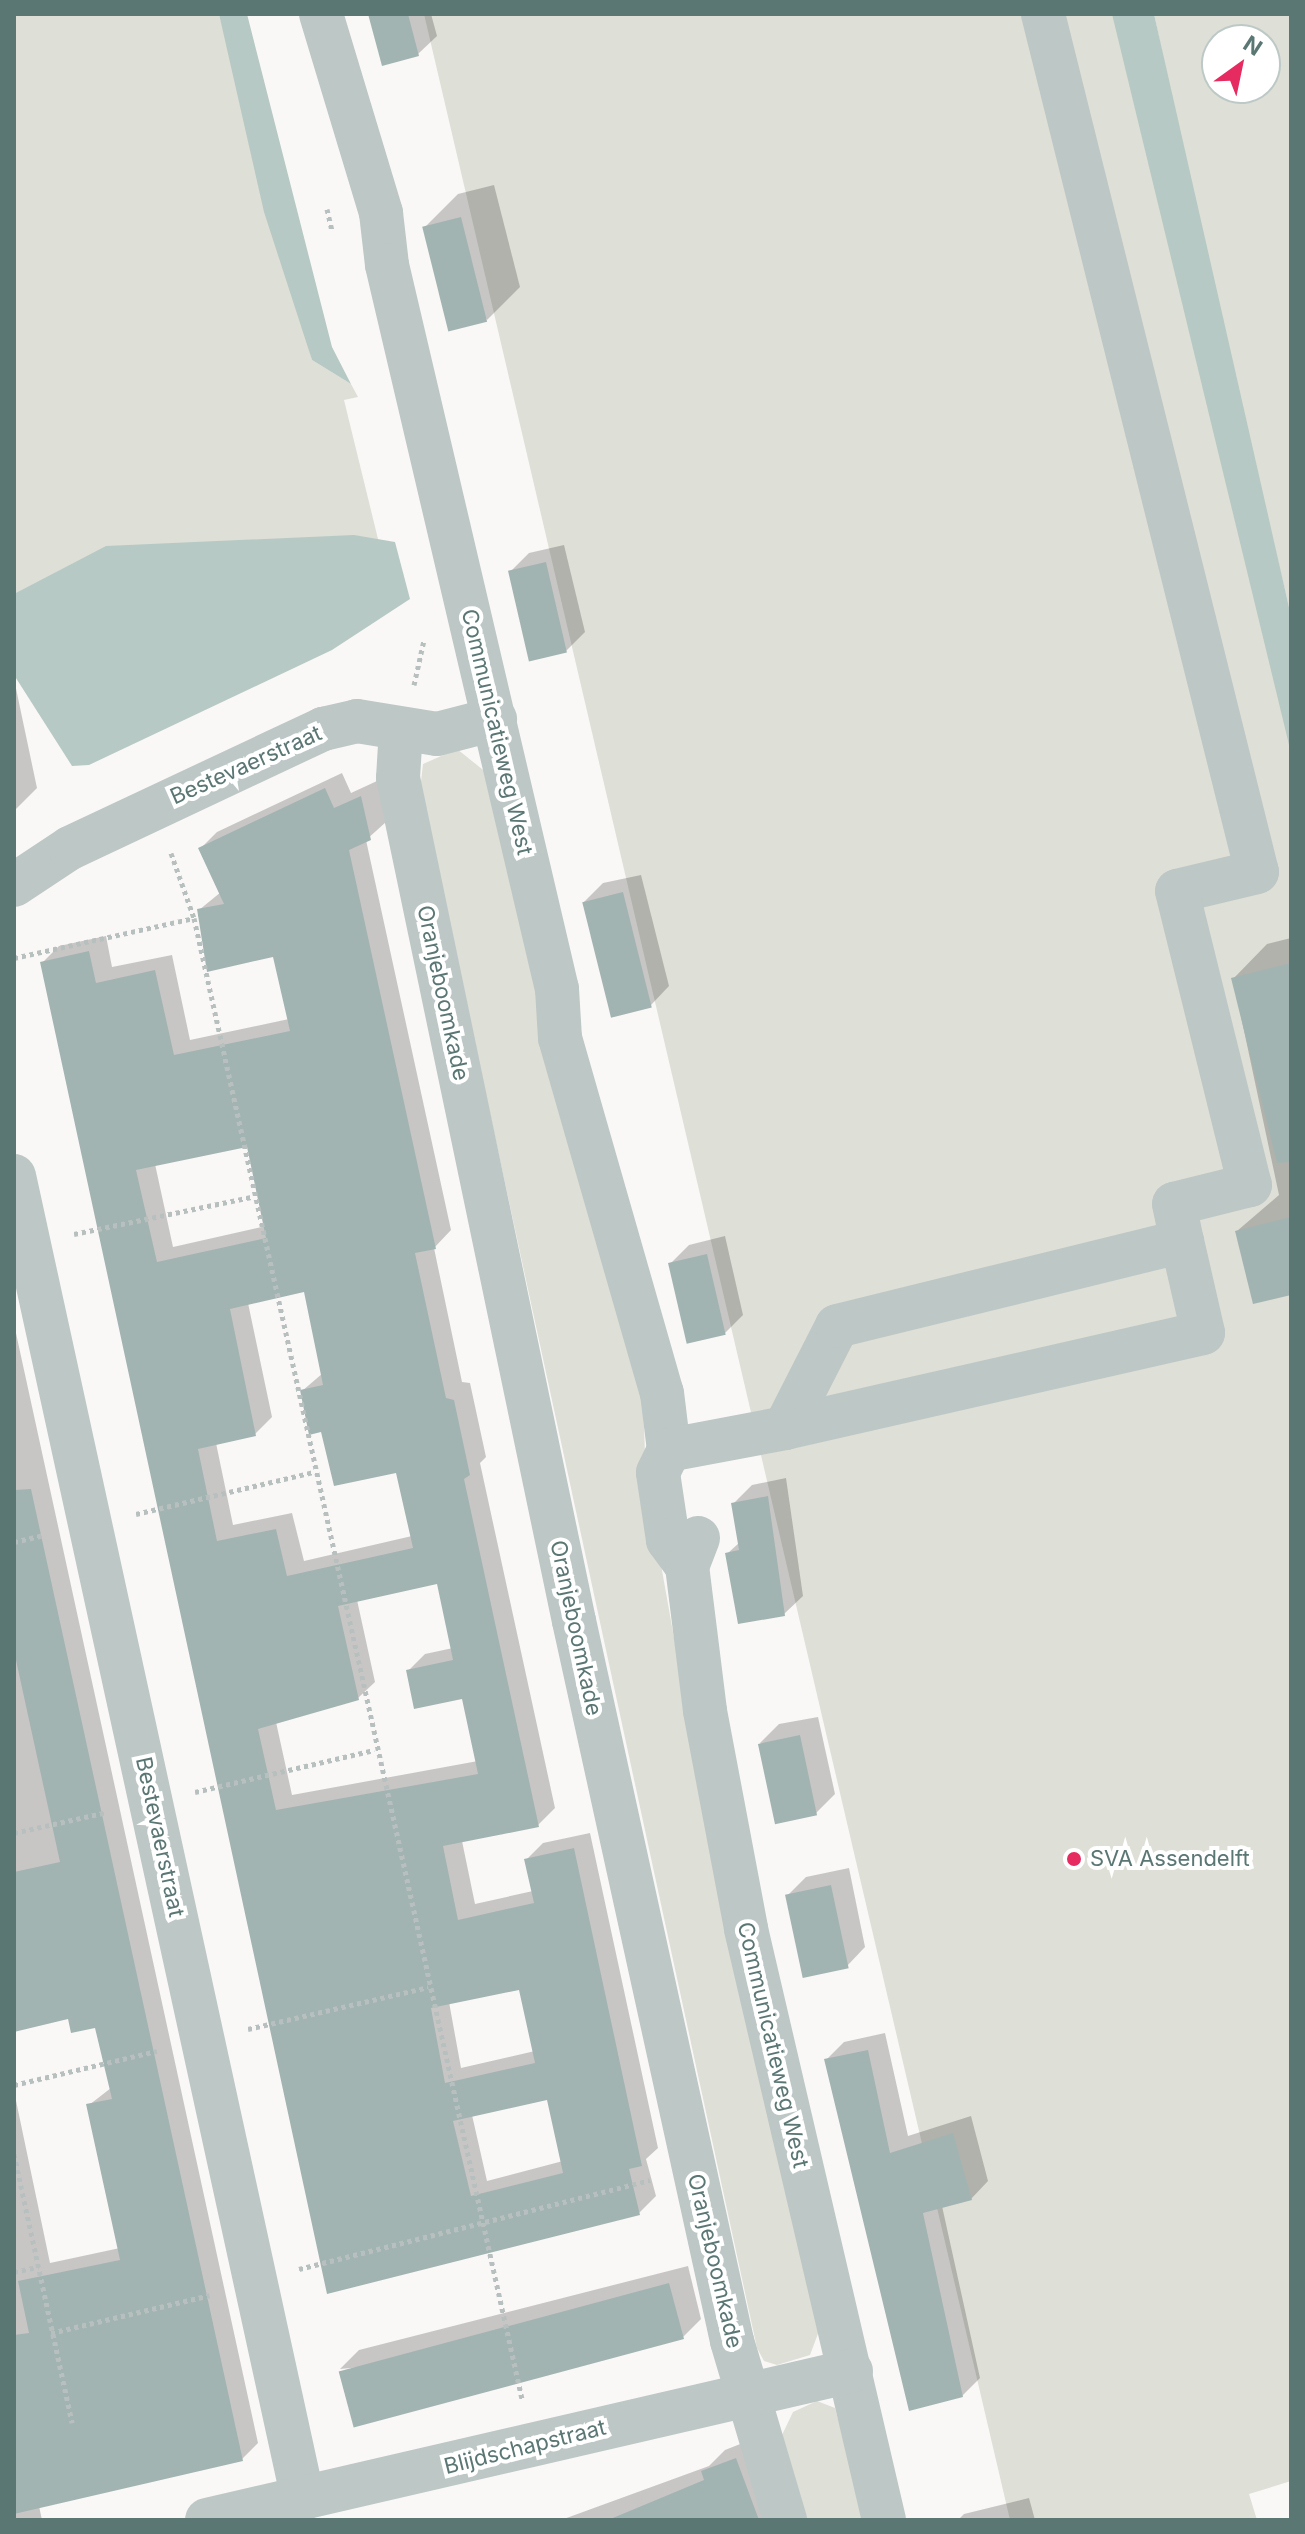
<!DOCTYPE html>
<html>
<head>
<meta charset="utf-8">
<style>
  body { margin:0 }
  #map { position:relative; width:1305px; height:2534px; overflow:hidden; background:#faf8f7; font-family:Inter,sans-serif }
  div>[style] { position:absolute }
  .green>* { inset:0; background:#dedfd6 }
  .water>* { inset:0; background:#b7c9c4 }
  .shadow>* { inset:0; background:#0003 }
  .building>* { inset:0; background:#a2b4b2; transform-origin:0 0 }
  .path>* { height:5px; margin-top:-2.5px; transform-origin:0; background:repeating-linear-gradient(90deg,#b8c0bf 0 4px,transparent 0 8px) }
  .minor>* { height:44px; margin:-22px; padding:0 22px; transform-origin:22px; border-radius:22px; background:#bdc7c6 }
  .dots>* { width:22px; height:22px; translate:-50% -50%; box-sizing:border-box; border:4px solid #fff; border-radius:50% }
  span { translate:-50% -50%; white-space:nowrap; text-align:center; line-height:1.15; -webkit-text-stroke:8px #fff; paint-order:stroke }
  .street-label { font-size:22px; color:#5b7774 }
  .poi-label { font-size:22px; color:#5b7774 }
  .left { translate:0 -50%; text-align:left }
  .frame { position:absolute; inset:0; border:16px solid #5b7774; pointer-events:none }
  .north { position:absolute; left:1201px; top:24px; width:80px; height:80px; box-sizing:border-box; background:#fff; border:2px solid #bdc9c7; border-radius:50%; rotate:33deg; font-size:22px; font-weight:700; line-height:32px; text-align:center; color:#5b7774 }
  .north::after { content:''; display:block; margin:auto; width:28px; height:36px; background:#e62b60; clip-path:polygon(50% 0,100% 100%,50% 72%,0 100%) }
</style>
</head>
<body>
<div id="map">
  <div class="green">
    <div style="clip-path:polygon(14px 14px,219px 14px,312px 360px,351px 384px,358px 397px,344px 400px,378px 539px,310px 539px,14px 594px)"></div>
    <div style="clip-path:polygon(424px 14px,1135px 14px,1291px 671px,1291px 2481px,1249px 2494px,1257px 2520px,1010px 2520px)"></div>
    <div style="clip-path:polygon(evenodd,1154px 14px,1291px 14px,1291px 616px,1207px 261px,1154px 14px,1217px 40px,1265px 40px,1265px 88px,1217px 88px,1217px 40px)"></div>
    <div style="clip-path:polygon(457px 749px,487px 773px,643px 1401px,646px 1480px,724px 1920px,819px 2331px,810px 2355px,777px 2365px,764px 2361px,757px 2348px,420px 790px,423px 764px)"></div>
    <div style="clip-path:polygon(817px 2401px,835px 2408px,866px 2520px,799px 2520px,782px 2435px,793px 2412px)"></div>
  </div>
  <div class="water">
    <div style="clip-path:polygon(219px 14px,247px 14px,332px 347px,351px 384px,312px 360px,264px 212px)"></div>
    <div style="clip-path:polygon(1112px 14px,1154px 14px,1291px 616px,1291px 753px)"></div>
    <div style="clip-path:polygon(354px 535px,395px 542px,410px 599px,332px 650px,89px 765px,72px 766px,14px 675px,14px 594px,106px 546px)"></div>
  </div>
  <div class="shadow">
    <div style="clip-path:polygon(374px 14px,431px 14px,437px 36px,418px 54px)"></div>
    <div style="clip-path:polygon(494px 185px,520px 287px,487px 320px,425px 227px,458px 194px)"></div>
    <div style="clip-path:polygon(564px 545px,585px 632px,566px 651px,510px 572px,529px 553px)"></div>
    <div style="clip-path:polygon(14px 679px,37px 788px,14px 811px)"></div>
    <div style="clip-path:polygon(evenodd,342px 773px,351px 793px,377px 781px,386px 822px,366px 840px,451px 1230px,434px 1248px,462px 1382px,470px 1383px,486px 1457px,480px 1463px,555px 1808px,538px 1825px,462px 1841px,475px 1904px,533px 1891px,526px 1860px,543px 1843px,590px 1833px,658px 2148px,646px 2159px,656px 2196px,639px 2213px,329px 2292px,42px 963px,59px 946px,106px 936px,112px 967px,172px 955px,190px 1040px,289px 1019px,275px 954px,199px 910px,221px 892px,201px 848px,217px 832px,342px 773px,249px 1144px,266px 1226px,173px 1247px,155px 1164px,249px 1144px,342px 773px,306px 1290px,323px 1373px,302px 1391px,322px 1430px,398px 1470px,412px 1536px,304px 1561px,292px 1513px,233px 1525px,216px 1443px,255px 1434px,272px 1417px,248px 1303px,306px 1290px,342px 773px,438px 1581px,453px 1648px,425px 1654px,408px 1671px,463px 1697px,478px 1761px,292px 1795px,276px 1722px,358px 1698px,375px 1682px,357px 1600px,438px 1581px,342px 773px,521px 1987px,535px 2051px,461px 2068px,449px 2002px,521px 1987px,342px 773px,548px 2098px,563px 2161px,487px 2181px,472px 2115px,548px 2098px)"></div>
    <div style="clip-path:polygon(641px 875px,669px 986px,651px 1005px,584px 902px,603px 883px)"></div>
    <div style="clip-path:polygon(1291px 938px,1291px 1293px,1237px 1231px,1279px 1195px,1233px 979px,1267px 944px)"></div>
    <div style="clip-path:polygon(725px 1236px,743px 1315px,725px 1333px,670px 1264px,689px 1245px)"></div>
    <div style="clip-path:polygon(14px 1324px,258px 2443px,242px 2459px,39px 2506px,42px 2520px,14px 2520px,14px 2091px,50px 2263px,120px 2248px,89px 2105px,111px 2088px,97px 2025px,70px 2017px,14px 2030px)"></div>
    <div style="clip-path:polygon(786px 1478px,803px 1596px,784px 1614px,728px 1553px,740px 1542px,733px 1504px,752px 1485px)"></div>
    <div style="clip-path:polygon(818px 1717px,835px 1794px,816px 1813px,760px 1743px,779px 1724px)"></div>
    <div style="clip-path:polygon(849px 1868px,865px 1947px,847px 1966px,788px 1895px,806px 1877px)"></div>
    <div style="clip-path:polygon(885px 2033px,908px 2136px,971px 2116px,988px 2181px,971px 2199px,942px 2206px,980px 2378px,962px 2396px,826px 2060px,844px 2042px)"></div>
    <div style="clip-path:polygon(688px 2266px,701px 2319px,682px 2338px,340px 2369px,359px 2350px)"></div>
    <div style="clip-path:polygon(758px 2437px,788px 2520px,561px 2520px,709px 2466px,725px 2450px)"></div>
    <div style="clip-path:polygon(1029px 2498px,1035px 2520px,958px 2520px,964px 2514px)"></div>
  </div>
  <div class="building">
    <div style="clip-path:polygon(368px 14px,408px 14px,419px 56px,382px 66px)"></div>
    <div style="left:461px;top:217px;width:108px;height:40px;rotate:76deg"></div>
    <div style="left:546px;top:562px;width:93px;height:39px;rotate:77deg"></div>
    <div style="clip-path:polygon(evenodd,325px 788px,334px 808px,361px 796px,371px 840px,349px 850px,436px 1249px,415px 1253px,446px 1398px,454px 1400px,470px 1475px,464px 1479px,539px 1827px,443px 1846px,458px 1920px,534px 1903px,524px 1859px,574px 1848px,642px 2166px,629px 2169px,640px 2215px,327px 2294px,40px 962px,89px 951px,96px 983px,155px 970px,174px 1055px,290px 1031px,273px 957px,207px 972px,197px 909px,224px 904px,198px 848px,325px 788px,247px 1147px,266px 1238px,157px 1262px,136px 1170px,247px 1147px,325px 788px,304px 1292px,323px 1385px,300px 1390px,309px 1435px,321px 1432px,334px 1486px,396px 1473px,413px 1548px,287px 1576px,276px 1529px,217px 1541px,198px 1449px,256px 1436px,230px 1309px,304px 1292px,325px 788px,437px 1584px,453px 1660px,406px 1670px,414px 1709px,462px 1699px,478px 1774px,276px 1810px,258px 1729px,359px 1700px,338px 1606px,437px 1584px,325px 788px,519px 1990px,535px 2063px,445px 2083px,431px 2008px,519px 1990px,325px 788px,547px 2100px,563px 2173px,471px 2196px,453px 2121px,547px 2100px)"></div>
    <div style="left:623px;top:892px;width:119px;height:42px;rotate:76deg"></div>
    <div style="clip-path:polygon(1291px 963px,1291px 1162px,1277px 1163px,1231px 978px)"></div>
    <div style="clip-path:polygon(1291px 1217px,1291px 1295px,1253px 1304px,1235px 1231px)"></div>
    <div style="left:707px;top:1254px;width:83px;height:40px;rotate:77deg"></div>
    <div style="clip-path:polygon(31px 1489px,243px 2461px,14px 2514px,14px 2335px,29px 2333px,18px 2281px,120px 2260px,86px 2104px,112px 2099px,95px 2028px,71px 2033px,68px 2019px,14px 2032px,14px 1872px,60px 1862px,14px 1651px,14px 1490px)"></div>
    <div style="clip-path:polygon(768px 1496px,785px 1616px,738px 1624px,725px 1553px,739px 1550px,731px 1503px)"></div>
    <div style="left:800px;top:1735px;width:82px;height:43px;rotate:78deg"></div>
    <div style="left:831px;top:1885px;width:85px;height:47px;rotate:78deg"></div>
    <div style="clip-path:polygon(868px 2050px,890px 2153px,953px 2133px,972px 2200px,923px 2213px,963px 2397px,909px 2411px,824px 2059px)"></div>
    <div style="left:669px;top:2283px;width:58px;height:342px;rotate:75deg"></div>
    <div style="clip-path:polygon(736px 2458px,759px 2520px,608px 2520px,704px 2480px,701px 2471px)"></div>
  </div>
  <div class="path">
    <div style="left:327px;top:209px;width:22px;rotate:77deg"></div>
    <div style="left:414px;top:685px;width:46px;rotate:-77.5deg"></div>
    <div style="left:171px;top:853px;width:69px;rotate:70.5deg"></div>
    <div style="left:194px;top:918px;width:1517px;rotate:77.51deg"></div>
    <div style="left:14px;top:958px;width:184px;rotate:-12.5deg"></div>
    <div style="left:74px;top:1234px;width:181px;rotate:-11.8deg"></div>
    <div style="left:136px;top:1514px;width:182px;rotate:-13.3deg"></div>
    <div style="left:14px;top:1542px;width:31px;rotate:-13deg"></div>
    <div style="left:195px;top:1792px;width:184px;rotate:-13.2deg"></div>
    <div style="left:14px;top:1833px;width:95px;rotate:-12.7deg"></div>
    <div style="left:248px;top:2029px;width:185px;rotate:-13.1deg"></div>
    <div style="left:14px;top:2085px;width:147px;rotate:-13.4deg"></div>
    <div style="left:14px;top:2154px;width:275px;rotate:77.8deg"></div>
    <div style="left:299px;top:2269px;width:362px;rotate:-14.2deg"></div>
    <div style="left:14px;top:2272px;width:25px;rotate:-12deg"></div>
    <div style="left:51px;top:2333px;width:163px;rotate:-13.4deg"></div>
  </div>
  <div class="minor">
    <div style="left:321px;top:14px;width:208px;rotate:73.2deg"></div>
    <div style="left:381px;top:213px;width:52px;rotate:83.4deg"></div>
    <div style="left:387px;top:265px;width:744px;rotate:76.79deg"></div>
    <div style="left:557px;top:989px;width:49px;rotate:86.5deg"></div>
    <div style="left:560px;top:1038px;width:369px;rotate:74deg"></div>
    <div style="left:662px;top:1393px;width:57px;rotate:83deg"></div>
    <div style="left:669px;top:1450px;width:25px;rotate:116deg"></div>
    <div style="left:658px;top:1473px;width:68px;rotate:81.5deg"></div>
    <div style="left:668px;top:1540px;width:32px;rotate:54deg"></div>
    <div style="left:1043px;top:14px;width:884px;rotate:76deg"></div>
    <div style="left:1257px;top:872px;width:82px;rotate:166.6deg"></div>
    <div style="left:1177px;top:891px;width:303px;rotate:76.1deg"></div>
    <div style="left:1250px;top:1185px;width:78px;rotate:166deg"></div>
    <div style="left:1174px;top:1204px;width:38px;rotate:78deg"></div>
    <div style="left:1182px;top:1241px;width:94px;rotate:77.1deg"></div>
    <div style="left:1203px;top:1333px;width:429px;rotate:167.2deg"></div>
    <div style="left:785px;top:1428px;width:114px;rotate:-63deg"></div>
    <div style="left:837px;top:1326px;width:355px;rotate:-13.8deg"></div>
    <div style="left:401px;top:729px;width:49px;rotate:93.5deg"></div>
    <div style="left:398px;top:778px;width:861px;rotate:78.21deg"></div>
    <div style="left:574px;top:1621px;width:737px;rotate:77.62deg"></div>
    <div style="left:732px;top:2341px;width:187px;rotate:73.5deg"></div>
    <div style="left:14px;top:885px;width:67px;rotate:-33.5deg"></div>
    <div style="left:70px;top:848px;width:280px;rotate:-25.2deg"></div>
    <div style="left:323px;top:729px;width:35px;rotate:-13deg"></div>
    <div style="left:357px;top:721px;width:81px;rotate:9.2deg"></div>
    <div style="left:437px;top:734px;width:60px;rotate:-14.5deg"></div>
    <div style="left:14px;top:1176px;width:1354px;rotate:77.68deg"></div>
    <div style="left:669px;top:1450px;width:118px;rotate:-10.7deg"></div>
    <div style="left:698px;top:1538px;width:30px;rotate:111deg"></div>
    <div style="left:687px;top:1566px;width:146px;rotate:82.9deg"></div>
    <div style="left:705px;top:1711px;width:222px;rotate:79.3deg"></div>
    <div style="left:746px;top:1929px;width:607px;rotate:76.86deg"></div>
    <div style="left:207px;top:2520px;width:661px;rotate:-13.03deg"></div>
  </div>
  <div class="dots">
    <div style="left:1074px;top:1859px;background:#e62b60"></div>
  </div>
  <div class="street-label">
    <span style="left:497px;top:732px;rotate:77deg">Communicatieweg West</span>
    <span style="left:246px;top:765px;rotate:-24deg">Bestevaerstraat</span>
    <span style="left:443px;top:993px;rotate:78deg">Oranjeboomkade</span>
    <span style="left:576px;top:1628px;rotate:78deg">Oranjeboomkade</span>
    <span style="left:160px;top:1837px;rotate:78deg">Bestevaerstraat</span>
    <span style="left:773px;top:2045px;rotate:77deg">Communicatieweg West</span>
    <span style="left:715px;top:2261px;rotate:77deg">Oranjeboomkade</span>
    <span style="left:525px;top:2447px;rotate:-14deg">Blijdschapstraat</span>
  </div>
  <div class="poi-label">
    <span class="left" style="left:1090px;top:1859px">SVA Assendelft</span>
  </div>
  <div class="frame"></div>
  <div class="north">N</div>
</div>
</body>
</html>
